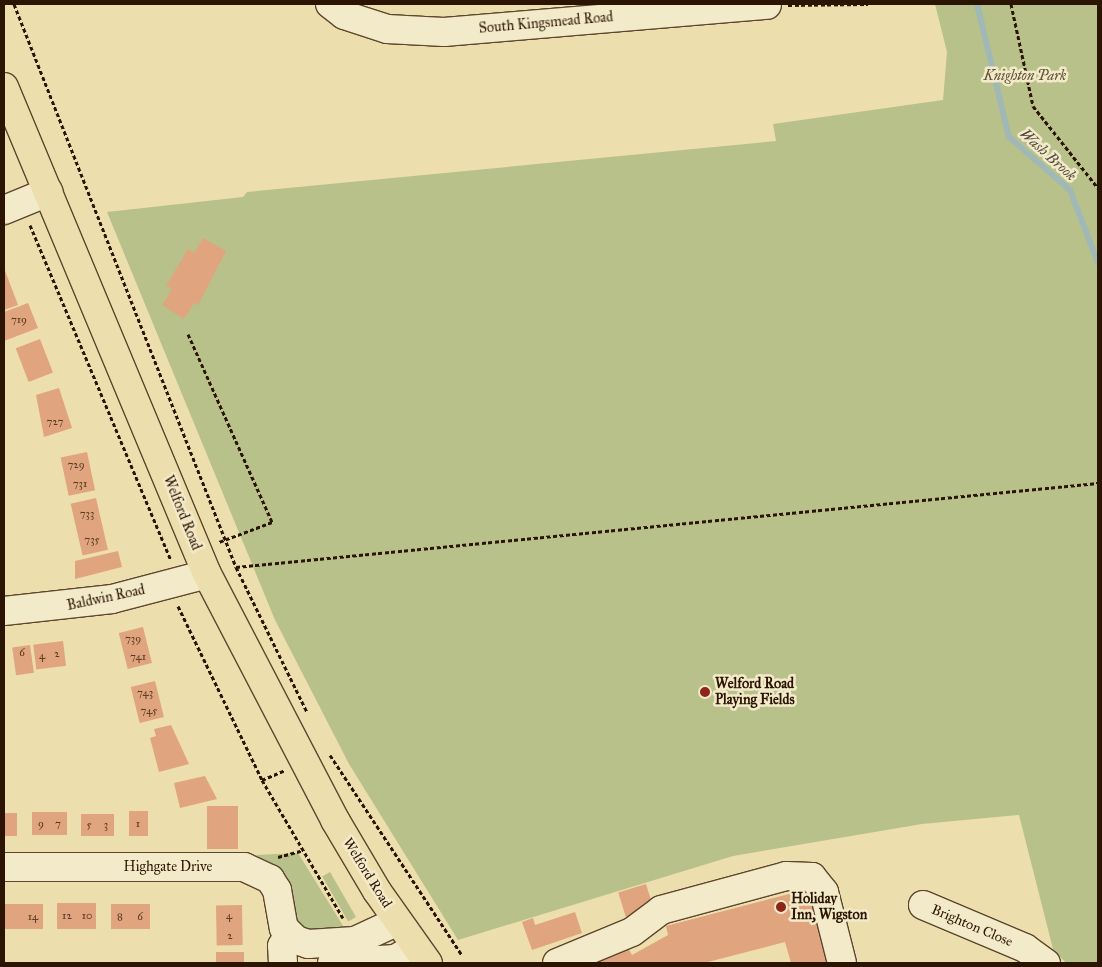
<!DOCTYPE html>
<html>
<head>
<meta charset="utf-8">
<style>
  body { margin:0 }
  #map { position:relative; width:1102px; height:967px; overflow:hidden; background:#eddead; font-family:"IM FELL Great Primer",serif }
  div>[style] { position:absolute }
  .green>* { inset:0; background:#b8c18a; transform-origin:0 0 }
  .stream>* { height:6px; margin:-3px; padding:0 3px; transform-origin:3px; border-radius:3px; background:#a0b9b7 }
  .building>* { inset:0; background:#e0a47e; transform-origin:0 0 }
  .path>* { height:3px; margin-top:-1.5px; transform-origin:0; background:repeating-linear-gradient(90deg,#2b1502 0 4px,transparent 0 6.5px) }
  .roads { filter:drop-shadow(1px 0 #5c472d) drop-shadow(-1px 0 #5c472d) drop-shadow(0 1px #5c472d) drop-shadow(0 -1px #5c472d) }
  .minor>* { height:28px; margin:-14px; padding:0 14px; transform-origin:14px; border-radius:14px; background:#f3eaca }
  .major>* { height:28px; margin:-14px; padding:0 14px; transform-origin:14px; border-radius:14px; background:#eddead }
  .dots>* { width:14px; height:14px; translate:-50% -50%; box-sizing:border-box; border:2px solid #f3eaca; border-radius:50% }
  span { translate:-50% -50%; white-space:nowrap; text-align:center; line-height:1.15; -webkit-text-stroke:5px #f3eaca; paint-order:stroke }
  .number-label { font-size:11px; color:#583921 }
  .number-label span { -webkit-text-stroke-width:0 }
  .street-label { font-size:14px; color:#2b1502 }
  .park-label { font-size:14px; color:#5c5132; font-style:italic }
  .poi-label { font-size:14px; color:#2b1502; font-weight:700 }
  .left { translate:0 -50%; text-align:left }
  .water-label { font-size:15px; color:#544e41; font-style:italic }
  .frame { position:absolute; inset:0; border:5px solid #2b1502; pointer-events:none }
</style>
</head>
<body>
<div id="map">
  <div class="green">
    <div style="clip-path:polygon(935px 4px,1098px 4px,1098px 963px,1066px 963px,1053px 949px,1019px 815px,922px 824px,733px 856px,458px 940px,349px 764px,275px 620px,107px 212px,243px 197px,247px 192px,776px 141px,773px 124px,943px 100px,947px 52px)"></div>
    <div style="clip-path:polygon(298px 853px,345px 929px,321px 934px,300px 929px,280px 874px,256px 855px)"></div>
    <div style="left:330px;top:872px;width:52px;height:9px;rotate:60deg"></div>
  </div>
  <div class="stream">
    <div style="left:977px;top:4px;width:137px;rotate:76.5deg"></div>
    <div style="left:1009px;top:137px;width:81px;rotate:41deg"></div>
    <div style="left:1070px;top:190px;width:78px;rotate:69deg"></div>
  </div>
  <div class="building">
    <div style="clip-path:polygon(203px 238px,226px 251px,198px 305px,194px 303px,184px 319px,162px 305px,172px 289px,166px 286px,188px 249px,194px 253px)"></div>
    <div style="clip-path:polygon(4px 268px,18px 305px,4px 310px)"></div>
    <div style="clip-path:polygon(28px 303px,38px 328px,4px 341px,4px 312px)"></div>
    <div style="left:40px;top:339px;width:36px;height:26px;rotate:69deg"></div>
    <div style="clip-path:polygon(59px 388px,72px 428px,44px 437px,36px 395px)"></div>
    <div style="left:87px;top:452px;width:39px;height:27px;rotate:78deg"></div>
    <div style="left:96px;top:498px;width:53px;height:26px;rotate:77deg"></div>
    <div style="clip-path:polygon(118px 551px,122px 567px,75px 579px,75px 561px)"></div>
    <div style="left:143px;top:627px;width:37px;height:25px;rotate:76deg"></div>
    <div style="left:63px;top:641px;width:25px;height:30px;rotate:83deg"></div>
    <div style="left:30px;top:645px;width:28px;height:18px;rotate:82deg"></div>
    <div style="left:155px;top:681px;width:37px;height:25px;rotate:76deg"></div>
    <div style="clip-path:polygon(171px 725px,189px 764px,159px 772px,150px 738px,156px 736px,154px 729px)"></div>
    <div style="clip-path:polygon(205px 776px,217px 799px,180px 808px,174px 783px)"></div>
    <div style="left:207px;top:806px;width:31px;height:43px"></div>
    <div style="left:129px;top:811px;width:19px;height:25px"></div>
    <div style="left:32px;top:812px;width:35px;height:23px"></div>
    <div style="left:4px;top:813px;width:13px;height:23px"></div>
    <div style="left:81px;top:814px;width:33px;height:22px"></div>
    <div style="left:646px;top:884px;width:27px;height:29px;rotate:73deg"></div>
    <div style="clip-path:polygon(816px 887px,836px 963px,791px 963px,785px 942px,704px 963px,574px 963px,628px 948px,632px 955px,668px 935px,666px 926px)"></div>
    <div style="left:57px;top:903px;width:39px;height:26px"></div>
    <div style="left:4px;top:904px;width:39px;height:25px"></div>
    <div style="left:111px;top:904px;width:39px;height:25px"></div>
    <div style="left:242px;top:905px;width:40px;height:26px;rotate:89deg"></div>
    <div style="clip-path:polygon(575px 912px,582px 933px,532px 950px,522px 922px,533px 918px,535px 925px)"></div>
    <div style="left:216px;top:952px;width:28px;height:11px"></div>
  </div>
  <div class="path">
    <div style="left:14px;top:4px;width:605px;rotate:68.48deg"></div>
    <div style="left:236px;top:567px;width:161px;rotate:63.9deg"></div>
    <div style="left:1011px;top:4px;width:104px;rotate:77.8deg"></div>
    <div style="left:1033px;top:106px;width:105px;rotate:51.6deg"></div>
    <div style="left:788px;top:5px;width:80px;rotate:-0.7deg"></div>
    <div style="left:30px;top:225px;width:363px;rotate:67.2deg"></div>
    <div style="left:188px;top:334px;width:206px;rotate:65.9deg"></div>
    <div style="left:272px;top:522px;width:57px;rotate:159.3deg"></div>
    <div style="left:236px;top:567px;width:866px;rotate:-5.57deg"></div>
    <div style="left:178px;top:606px;width:193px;rotate:64.2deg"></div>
    <div style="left:262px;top:780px;width:160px;rotate:59.6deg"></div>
    <div style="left:330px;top:755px;width:240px;rotate:56.6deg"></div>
    <div style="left:262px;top:780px;width:25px;rotate:-23deg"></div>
    <div style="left:278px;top:857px;width:24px;rotate:-15deg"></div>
  </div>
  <div class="roads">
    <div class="minor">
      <div style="left:330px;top:4px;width:18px;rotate:38deg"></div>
      <div style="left:344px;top:15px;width:45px;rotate:18deg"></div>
      <div style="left:387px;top:29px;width:57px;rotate:3deg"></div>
      <div style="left:444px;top:32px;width:324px;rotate:-4.8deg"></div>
      <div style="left:4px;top:210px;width:48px;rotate:-22.2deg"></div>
      <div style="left:4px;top:611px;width:109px;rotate:-6.3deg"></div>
      <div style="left:112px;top:599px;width:98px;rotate:-14.7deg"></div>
      <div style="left:4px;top:867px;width:240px"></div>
      <div style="left:244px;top:867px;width:29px;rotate:25deg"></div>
      <div style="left:270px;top:879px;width:13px;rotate:58deg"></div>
      <div style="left:277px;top:890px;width:39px;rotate:80deg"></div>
      <div style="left:284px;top:928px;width:17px;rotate:45deg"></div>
      <div style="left:296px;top:940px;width:13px;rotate:18deg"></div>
      <div style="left:308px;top:944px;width:47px;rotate:-3.7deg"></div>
      <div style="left:355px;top:941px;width:47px;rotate:-24.9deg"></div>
      <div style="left:923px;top:905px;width:111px;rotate:22.9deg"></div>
      <div style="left:1025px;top:948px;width:26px;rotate:36deg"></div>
      <div style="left:283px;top:963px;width:17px;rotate:-93deg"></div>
      <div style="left:282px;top:946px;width:13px;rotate:-58deg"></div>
      <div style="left:332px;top:963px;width:63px;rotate:-3.6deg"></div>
      <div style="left:395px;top:959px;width:24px;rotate:-30deg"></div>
      <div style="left:557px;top:963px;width:81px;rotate:-22.5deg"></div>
      <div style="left:632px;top:932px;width:36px;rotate:-37deg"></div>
      <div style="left:661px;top:910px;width:130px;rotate:-15.2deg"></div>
      <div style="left:786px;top:876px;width:26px;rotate:2deg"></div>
      <div style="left:812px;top:877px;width:19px;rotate:51deg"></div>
      <div style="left:824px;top:892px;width:73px;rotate:75.8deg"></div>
    </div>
    <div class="major">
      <div style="left:4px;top:87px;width:528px;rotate:67.37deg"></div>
      <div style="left:207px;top:574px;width:277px;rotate:62.5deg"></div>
      <div style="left:335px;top:820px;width:82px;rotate:59.4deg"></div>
      <div style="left:377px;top:891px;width:88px;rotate:54.7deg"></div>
    </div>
  </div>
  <div class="dots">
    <div style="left:705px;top:692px;background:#8f2418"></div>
    <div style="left:781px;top:907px;background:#8f2418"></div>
  </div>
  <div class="number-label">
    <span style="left:19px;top:320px">719</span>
    <span style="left:55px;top:422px">727</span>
    <span style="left:76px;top:465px">729</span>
    <span style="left:80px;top:484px">731</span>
    <span style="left:87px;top:514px">733</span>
    <span style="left:92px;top:540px">735</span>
    <span style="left:133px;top:639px">739</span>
    <span style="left:22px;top:653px">6</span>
    <span style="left:57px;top:654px">2</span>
    <span style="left:42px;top:656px">4</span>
    <span style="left:138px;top:657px">741</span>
    <span style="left:145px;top:693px">743</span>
    <span style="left:149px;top:711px">745</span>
    <span style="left:41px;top:824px">9</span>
    <span style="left:58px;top:824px">7</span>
    <span style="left:138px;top:824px">1</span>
    <span style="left:89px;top:825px">5</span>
    <span style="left:106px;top:825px">3</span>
    <span style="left:67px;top:916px">12</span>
    <span style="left:87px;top:916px">10</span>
    <span style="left:229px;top:916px">4</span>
    <span style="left:33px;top:917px">14</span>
    <span style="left:120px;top:917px">8</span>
    <span style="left:140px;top:917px">6</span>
    <span style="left:230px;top:936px">2</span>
  </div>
  <div class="street-label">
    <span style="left:546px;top:23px;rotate:-5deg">South Kingsmead Road</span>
    <span style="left:182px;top:513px;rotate:68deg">Welford Road</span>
    <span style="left:106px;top:598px;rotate:-12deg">Baldwin Road</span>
    <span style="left:168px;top:867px">Highgate Drive</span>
    <span style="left:367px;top:873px;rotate:58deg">Welford Road</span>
    <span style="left:972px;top:926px;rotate:23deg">Brighton Close</span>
  </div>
  <div class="park-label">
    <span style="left:1025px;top:76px">Knighton Park</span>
  </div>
  <div class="poi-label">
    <span class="left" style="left:715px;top:692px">Welford Road<br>Playing Fields</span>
    <span class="left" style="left:791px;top:907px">Holiday<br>Inn, Wigston</span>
  </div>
  <div class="water-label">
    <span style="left:1048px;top:155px;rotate:42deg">Wash Brook</span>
  </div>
  <div class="frame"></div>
</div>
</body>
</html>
